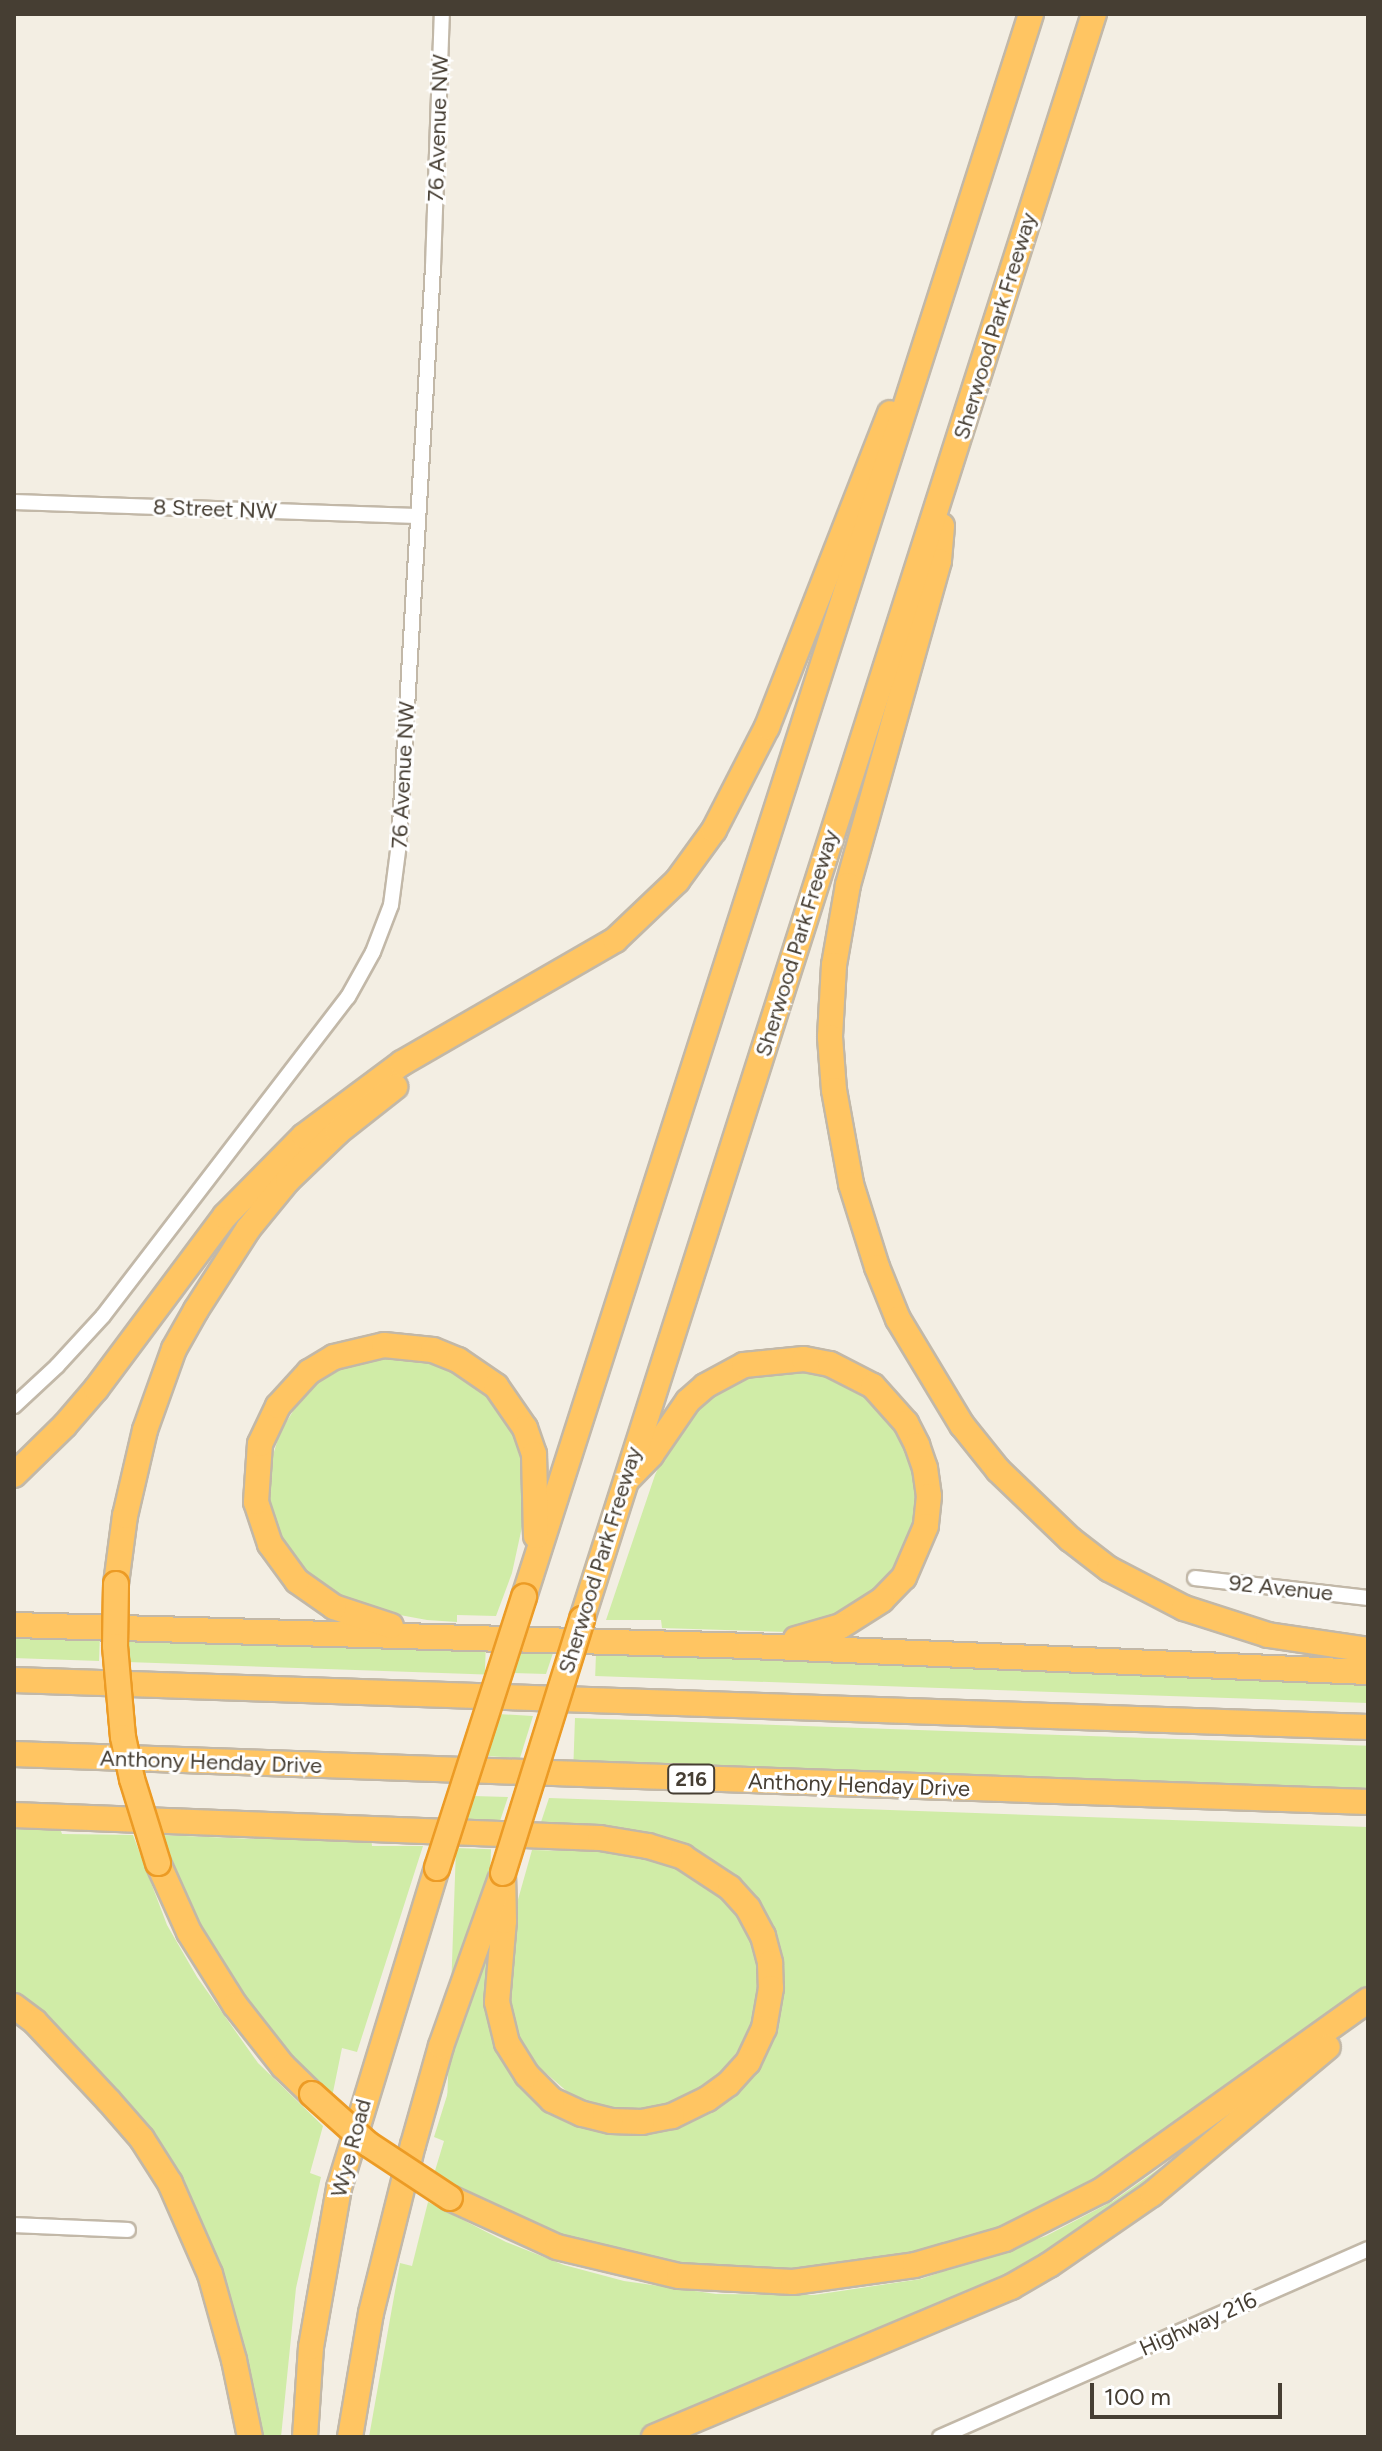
<!DOCTYPE html>
<html>
<head>
<meta charset="utf-8">
<style>
  body { margin:0 }
  #map { position:relative; width:1382px; height:2451px; overflow:hidden; background:#f3eee3; font-family:Figtree,sans-serif }
  div>[style] { position:absolute }
  .green>* { inset:0; background:#d0eca7; transform-origin:0 0 }
  .roads { filter:drop-shadow(2px 0 #c2b8a8) drop-shadow(-2px 0 #c2b8a8) drop-shadow(0 2px #c2b8a8) drop-shadow(0 -2px #c2b8a8) }
  .minor>* { height:14px; margin:-7px; padding:0 7px; transform-origin:7px; border-radius:7px; background:#fff }
  .motorway>* { height:24px; margin:-12px; padding:0 12px; transform-origin:12px; border-radius:12px; background:#ffc562 }
  .bridges { filter:drop-shadow(2px 0 #ec9b25) drop-shadow(-2px 0 #ec9b25) drop-shadow(0 2px #ec9b25) drop-shadow(0 -2px #ec9b25) }
  .motorway-bridge>* { height:24px; margin:-12px; padding:0 12px; transform-origin:12px; border-radius:12px; background:#ffc562 }
  span { translate:-50% -50%; white-space:nowrap; text-align:center; line-height:1.15; -webkit-text-stroke:6px #fff; paint-order:stroke }
  .shield-label span { padding:2px 6px; background:#fff; border:2px solid; border-radius:6px; -webkit-text-stroke-width:0 }
  .shield-label { font-size:20px; color:#463e33; font-weight:700 }
  .street-label { font-size:22px; color:#463e33 }
  .frame { position:absolute; inset:0; border:16px solid #463e33; pointer-events:none }
  .scale { position:absolute; left:1090px; top:2383px; width:192px; height:36px; box-sizing:border-box; border:4px solid #463e33; border-top:0; padding-left:10px; font-size:24px; line-height:28px; white-space:nowrap; color:#463e33; -webkit-text-stroke:6px #fff; paint-order:stroke }
</style>
</head>
<body>
<div id="map">
  <div class="green">
    <div style="clip-path:polygon(410px 1356px,442px 1364px,490px 1394px,517px 1438px,523px 1461px,525px 1513px,512px 1573px,496px 1616px,457px 1615px,457px 1622px,427px 1620px,367px 1609px,341px 1598px,307px 1574px,293px 1557px,275px 1522px,270px 1500px,271px 1462px,280px 1432px,297px 1405px,319px 1382px,347px 1366px,377px 1357px)"></div>
    <div style="clip-path:polygon(801px 1368px,851px 1383px,887px 1411px,917px 1470px,917px 1526px,888px 1583px,848px 1613px,787px 1632px,662px 1628px,661px 1620px,606px 1620px,655px 1475px,670px 1443px,700px 1404px,742px 1376px)"></div>
    <div style="left:14px;top:1632px;width:86px;height:26px;rotate:2deg"></div>
    <div style="left:128px;top:1635px;width:358px;height:27px;rotate:2deg"></div>
    <div style="clip-path:polygon(520px 1650px,554px 1650px,546px 1674px,513px 1673px)"></div>
    <div style="left:596px;top:1653px;width:773px;height:23px;rotate:2deg"></div>
    <div style="clip-path:polygon(498px 1714px,533px 1716px,520px 1758px,486px 1756px)"></div>
    <div style="left:575px;top:1718px;width:794px;height:43px;rotate:2deg"></div>
    <div style="clip-path:polygon(473px 1796px,508px 1797px,499px 1824px,465px 1822px)"></div>
    <div style="clip-path:polygon(549px 1798px,1368px 1827px,1368px 1985px,1169px 2133px,1091px 2184px,1005px 2225px,928px 2251px,791px 2271px,728px 2270px,661px 2262px,551px 2234px,494px 2210px,434px 2174px,444px 2141px,434px 2137px,486px 1971px,486px 1988px,550px 2104px,679px 2122px,775px 2022px,740px 1882px,689px 1848px,540px 1825px)"></div>
    <div style="clip-path:polygon(14px 1824px,59px 1825px,62px 1834px,133px 1835px,167px 1925px,197px 1977px,258px 2063px,323px 2126px,310px 2173px,321px 2177px,296px 2288px,281px 2437px,264px 2437px,244px 2346px,220px 2276px,55px 2029px,14px 1991px)"></div>
    <div style="clip-path:polygon(257px 1830px,371px 1835px,372px 1846px,423px 1846px,357px 2052px,342px 2048px,332px 2097px,275px 2037px,228px 1973px,193px 1910px,162px 1835px,254px 1839px)"></div>
    <div style="clip-path:polygon(570px 1842px,644px 1850px,722px 1889px,755px 1940px,761px 1977px,756px 2019px,747px 2040px,709px 2086px,669px 2106px,625px 2110px,588px 2102px,570px 2094px,525px 2055px,512px 2025px,506px 1999px,508px 1935px,532px 1850px,569px 1851px)"></div>
    <div style="left:456px;top:1848px;width:35px;height:293px;rotate:2deg"></div>
    <div style="clip-path:polygon(1210px 2133px,1045px 2260px,639px 2437px,369px 2437px,400px 2263px,412px 2266px,428px 2202px,506px 2242px,564px 2265px,624px 2281px,716px 2294px,814px 2295px,921px 2279px,1046px 2236px,1113px 2201px)"></div>
  </div>
  <div class="roads">
    <div class="minor">
      <div style="left:14px;top:502px;width:403px;rotate:2deg"></div>
      <div style="left:14px;top:1406px;width:59px;rotate:-42.9deg"></div>
      <div style="left:57px;top:1366px;width:68px;rotate:-47.4deg"></div>
      <div style="left:103px;top:1316px;width:402px;rotate:-52.5deg"></div>
      <div style="left:348px;top:997px;width:51px;rotate:-60.9deg"></div>
      <div style="left:373px;top:952px;width:50px;rotate:-69deg"></div>
      <div style="left:391px;top:905px;width:63px;rotate:-82.6deg"></div>
      <div style="left:399px;top:843px;width:577px;rotate:-86.62deg"></div>
      <div style="left:433px;top:267px;width:253px;rotate:-88deg"></div>
      <div style="left:1195px;top:1578px;width:174px;rotate:6.6deg"></div>
      <div style="left:14px;top:2225px;width:114px;rotate:2.5deg"></div>
      <div style="left:940px;top:2437px;width:467px;rotate:-23.7deg"></div>
    </div>
    <div class="motorway">
      <div style="left:942px;top:526px;width:35px;rotate:95deg"></div>
      <div style="left:939px;top:561px;width:337px;rotate:105.7deg"></div>
      <div style="left:848px;top:885px;width:81px;rotate:99.9deg"></div>
      <div style="left:834px;top:965px;width:72px;rotate:93.2deg"></div>
      <div style="left:830px;top:1037px;width:53px;rotate:85.7deg"></div>
      <div style="left:834px;top:1090px;width:96px;rotate:79.7deg"></div>
      <div style="left:851px;top:1184px;width:87px;rotate:72.6deg"></div>
      <div style="left:877px;top:1267px;width:56px;rotate:68deg"></div>
      <div style="left:898px;top:1319px;width:124px;rotate:58.9deg"></div>
      <div style="left:962px;top:1425px;width:58px;rotate:51.3deg"></div>
      <div style="left:998px;top:1470px;width:100px;rotate:43.8deg"></div>
      <div style="left:1070px;top:1539px;width:49px;rotate:37.6deg"></div>
      <div style="left:1109px;top:1569px;width:85px;rotate:27.5deg"></div>
      <div style="left:1184px;top:1608px;width:88px;rotate:17.8deg"></div>
      <div style="left:1268px;top:1635px;width:101px;rotate:8.5deg"></div>
      <div style="left:14px;top:1475px;width:71px;rotate:-44.4deg"></div>
      <div style="left:65px;top:1425px;width:48px;rotate:-49.3deg"></div>
      <div style="left:96px;top:1389px;width:216px;rotate:-53.3deg"></div>
      <div style="left:225px;top:1216px;width:112px;rotate:-45.4deg"></div>
      <div style="left:304px;top:1136px;width:122px;rotate:-36.7deg"></div>
      <div style="left:402px;top:1063px;width:246px;rotate:-30deg"></div>
      <div style="left:615px;top:940px;width:86px;rotate:-43.6deg"></div>
      <div style="left:677px;top:881px;width:63px;rotate:-54deg"></div>
      <div style="left:714px;top:830px;width:116px;rotate:-62.8deg"></div>
      <div style="left:767px;top:727px;width:337px;rotate:-68.6deg"></div>
      <div style="left:627px;top:1480px;width:35px;rotate:-46deg"></div>
      <div style="left:651px;top:1455px;width:65px;rotate:-55.6deg"></div>
      <div style="left:688px;top:1401px;width:23px;rotate:-41deg"></div>
      <div style="left:705px;top:1386px;width:44px;rotate:-28.3deg"></div>
      <div style="left:744px;top:1365px;width:60px;rotate:-5.7deg"></div>
      <div style="left:804px;top:1359px;width:26px;rotate:11deg"></div>
      <div style="left:830px;top:1364px;width:48px;rotate:27.1deg"></div>
      <div style="left:873px;top:1386px;width:50px;rotate:48.3deg"></div>
      <div style="left:906px;top:1423px;width:25px;rotate:63deg"></div>
      <div style="left:917px;top:1445px;width:24px;rotate:71deg"></div>
      <div style="left:925px;top:1468px;width:28px;rotate:82deg"></div>
      <div style="left:929px;top:1496px;width:30px;rotate:96deg"></div>
      <div style="left:926px;top:1526px;width:56px;rotate:113.3deg"></div>
      <div style="left:904px;top:1577px;width:32px;rotate:134deg"></div>
      <div style="left:882px;top:1600px;width:49px;rotate:147.6deg"></div>
      <div style="left:841px;top:1626px;width:47px;rotate:163.9deg"></div>
      <div style="left:116px;top:1584px;width:69px;rotate:-82.5deg"></div>
      <div style="left:125px;top:1516px;width:88px;rotate:-76.9deg"></div>
      <div style="left:145px;top:1430px;width:86px;rotate:-70.3deg"></div>
      <div style="left:174px;top:1349px;width:45px;rotate:-60.6deg"></div>
      <div style="left:196px;top:1310px;width:96px;rotate:-57.3deg"></div>
      <div style="left:248px;top:1229px;width:63px;rotate:-50.8deg"></div>
      <div style="left:288px;top:1180px;width:69px;rotate:-43.8deg"></div>
      <div style="left:338px;top:1132px;width:73px;rotate:-38.3deg"></div>
      <div style="left:524px;top:1597px;width:1662px;rotate:-72.24deg"></div>
      <div style="left:582px;top:1619px;width:1685px;rotate:-72.31deg"></div>
      <div style="left:14px;top:1625px;width:736px;rotate:1.63deg"></div>
      <div style="left:750px;top:1646px;width:619px;rotate:2.41deg"></div>
      <div style="left:391px;top:1626px;width:60px;rotate:-161.6deg"></div>
      <div style="left:334px;top:1607px;width:45px;rotate:-144.9deg"></div>
      <div style="left:297px;top:1581px;width:46px;rotate:-126.1deg"></div>
      <div style="left:270px;top:1544px;width:44px;rotate:-108.4deg"></div>
      <div style="left:256px;top:1502px;width:58px;rotate:-86.1deg"></div>
      <div style="left:260px;top:1444px;width:42px;rotate:-64.7deg"></div>
      <div style="left:278px;top:1406px;width:46px;rotate:-47.6deg"></div>
      <div style="left:309px;top:1372px;width:29px;rotate:-31deg"></div>
      <div style="left:334px;top:1357px;width:51px;rotate:-13.5deg"></div>
      <div style="left:384px;top:1345px;width:49px;rotate:5.8deg"></div>
      <div style="left:433px;top:1350px;width:27px;rotate:22deg"></div>
      <div style="left:458px;top:1360px;width:46px;rotate:34.4deg"></div>
      <div style="left:496px;top:1386px;width:51px;rotate:55.4deg"></div>
      <div style="left:525px;top:1428px;width:28px;rotate:71deg"></div>
      <div style="left:534px;top:1454px;width:82px;rotate:88.6deg"></div>
      <div style="left:14px;top:1680px;width:1355px;rotate:1.99deg"></div>
      <div style="left:14px;top:1754px;width:1355px;rotate:2.03deg"></div>
      <div style="left:14px;top:1815px;width:586px;rotate:2.25deg"></div>
      <div style="left:600px;top:1838px;width:49px;rotate:9.5deg"></div>
      <div style="left:648px;top:1846px;width:37px;rotate:17deg"></div>
      <div style="left:683px;top:1857px;width:56px;rotate:33.4deg"></div>
      <div style="left:730px;top:1888px;width:27px;rotate:48deg"></div>
      <div style="left:748px;top:1908px;width:32px;rotate:62deg"></div>
      <div style="left:763px;top:1936px;width:28px;rotate:75deg"></div>
      <div style="left:770px;top:1963px;width:25px;rotate:88deg"></div>
      <div style="left:771px;top:1988px;width:41px;rotate:99.9deg"></div>
      <div style="left:764px;top:2028px;width:38px;rotate:115deg"></div>
      <div style="left:748px;top:2062px;width:30px;rotate:132deg"></div>
      <div style="left:728px;top:2084px;width:26px;rotate:144deg"></div>
      <div style="left:707px;top:2099px;width:39px;rotate:154deg"></div>
      <div style="left:672px;top:2116px;width:31px;rotate:169deg"></div>
      <div style="left:642px;top:2122px;width:31px;rotate:-178deg"></div>
      <div style="left:611px;top:2121px;width:30px;rotate:-166deg"></div>
      <div style="left:582px;top:2114px;width:33px;rotate:-155deg"></div>
      <div style="left:552px;top:2100px;width:35px;rotate:-135deg"></div>
      <div style="left:527px;top:2075px;width:38px;rotate:-122deg"></div>
      <div style="left:507px;top:2043px;width:42px;rotate:-103.7deg"></div>
      <div style="left:497px;top:2002px;width:81px;rotate:-85.1deg"></div>
      <div style="left:504px;top:1921px;width:48px;rotate:-91.2deg"></div>
      <div style="left:158px;top:1863px;width:76px;rotate:65.8deg"></div>
      <div style="left:189px;top:1932px;width:86px;rotate:57.8deg"></div>
      <div style="left:235px;top:2005px;width:78px;rotate:51.8deg"></div>
      <div style="left:283px;top:2066px;width:40px;rotate:44deg"></div>
      <div style="left:14px;top:2006px;width:26px;rotate:37deg"></div>
      <div style="left:35px;top:2022px;width:108px;rotate:46.9deg"></div>
      <div style="left:109px;top:2101px;width:50px;rotate:49deg"></div>
      <div style="left:142px;top:2139px;width:52px;rotate:57.5deg"></div>
      <div style="left:170px;top:2183px;width:99px;rotate:66.3deg"></div>
      <div style="left:210px;top:2274px;width:89px;rotate:74.4deg"></div>
      <div style="left:234px;top:2360px;width:79px;rotate:78.3deg"></div>
      <div style="left:450px;top:2198px;width:118px;rotate:24.6deg"></div>
      <div style="left:557px;top:2247px;width:125px;rotate:13.4deg"></div>
      <div style="left:679px;top:2276px;width:114px;rotate:3deg"></div>
      <div style="left:793px;top:2282px;width:123px;rotate:-7.9deg"></div>
      <div style="left:915px;top:2265px;width:94px;rotate:-16.1deg"></div>
      <div style="left:1005px;top:2239px;width:109px;rotate:-26.8deg"></div>
      <div style="left:1102px;top:2190px;width:327px;rotate:-35.5deg"></div>
      <div style="left:305px;top:2437px;width:90px;rotate:-86.2deg"></div>
      <div style="left:311px;top:2347px;width:161px;rotate:-80deg"></div>
      <div style="left:339px;top:2188px;width:335px;rotate:-73deg"></div>
      <div style="left:350px;top:2437px;width:126px;rotate:-80.4deg"></div>
      <div style="left:371px;top:2313px;width:173px;rotate:-76deg"></div>
      <div style="left:413px;top:2145px;width:103px;rotate:-74.2deg"></div>
      <div style="left:441px;top:2046px;width:176px;rotate:-70.4deg"></div>
      <div style="left:654px;top:2437px;width:387px;rotate:-22.8deg"></div>
      <div style="left:1011px;top:2287px;width:44px;rotate:-30.1deg"></div>
      <div style="left:1049px;top:2265px;width:125px;rotate:-34.6deg"></div>
      <div style="left:1152px;top:2194px;width:229px;rotate:-39.9deg"></div>
    </div>
  </div>
  <div class="bridges">
    <div class="motorway-bridge">
      <div style="left:116px;top:1584px;width:62px;rotate:90.9deg"></div>
      <div style="left:115px;top:1646px;width:91px;rotate:85deg"></div>
      <div style="left:123px;top:1737px;width:43px;rotate:77.9deg"></div>
      <div style="left:132px;top:1779px;width:88px;rotate:72.8deg"></div>
      <div style="left:437px;top:1868px;width:285px;rotate:-72.2deg"></div>
      <div style="left:503px;top:1873px;width:266px;rotate:-72.7deg"></div>
      <div style="left:312px;top:2094px;width:75px;rotate:41.8deg"></div>
      <div style="left:368px;top:2144px;width:98px;rotate:33.4deg"></div>
    </div>
  </div>
  <div class="shield-label">
    <span style="left:691px;top:1779px">216</span>
  </div>
  <div class="street-label">
    <span style="left:438px;top:128px;rotate:-88deg">76 Avenue NW</span>
    <span style="left:995px;top:326px;rotate:-73deg">Sherwood Park Freeway</span>
    <span style="left:215px;top:509px;rotate:2deg">8 Street NW</span>
    <span style="left:403px;top:775px;rotate:-87deg">76 Avenue NW</span>
    <span style="left:797px;top:943px;rotate:-73deg">Sherwood Park Freeway</span>
    <span style="left:600px;top:1560px;rotate:-73deg">Sherwood Park Freeway</span>
    <span style="left:1281px;top:1588px;rotate:6deg">92 Avenue</span>
    <span style="left:211px;top:1762px;rotate:2deg">Anthony Henday Drive</span>
    <span style="left:859px;top:1785px;rotate:2deg">Anthony Henday Drive</span>
    <span style="left:351px;top:2148px;rotate:-75deg">Wye Road</span>
    <span style="left:1198px;top:2324px;rotate:-24deg">Highway 216</span>
  </div>
  <div class="frame"></div>
  <div class="scale">100 m</div>
</div>
</body>
</html>
